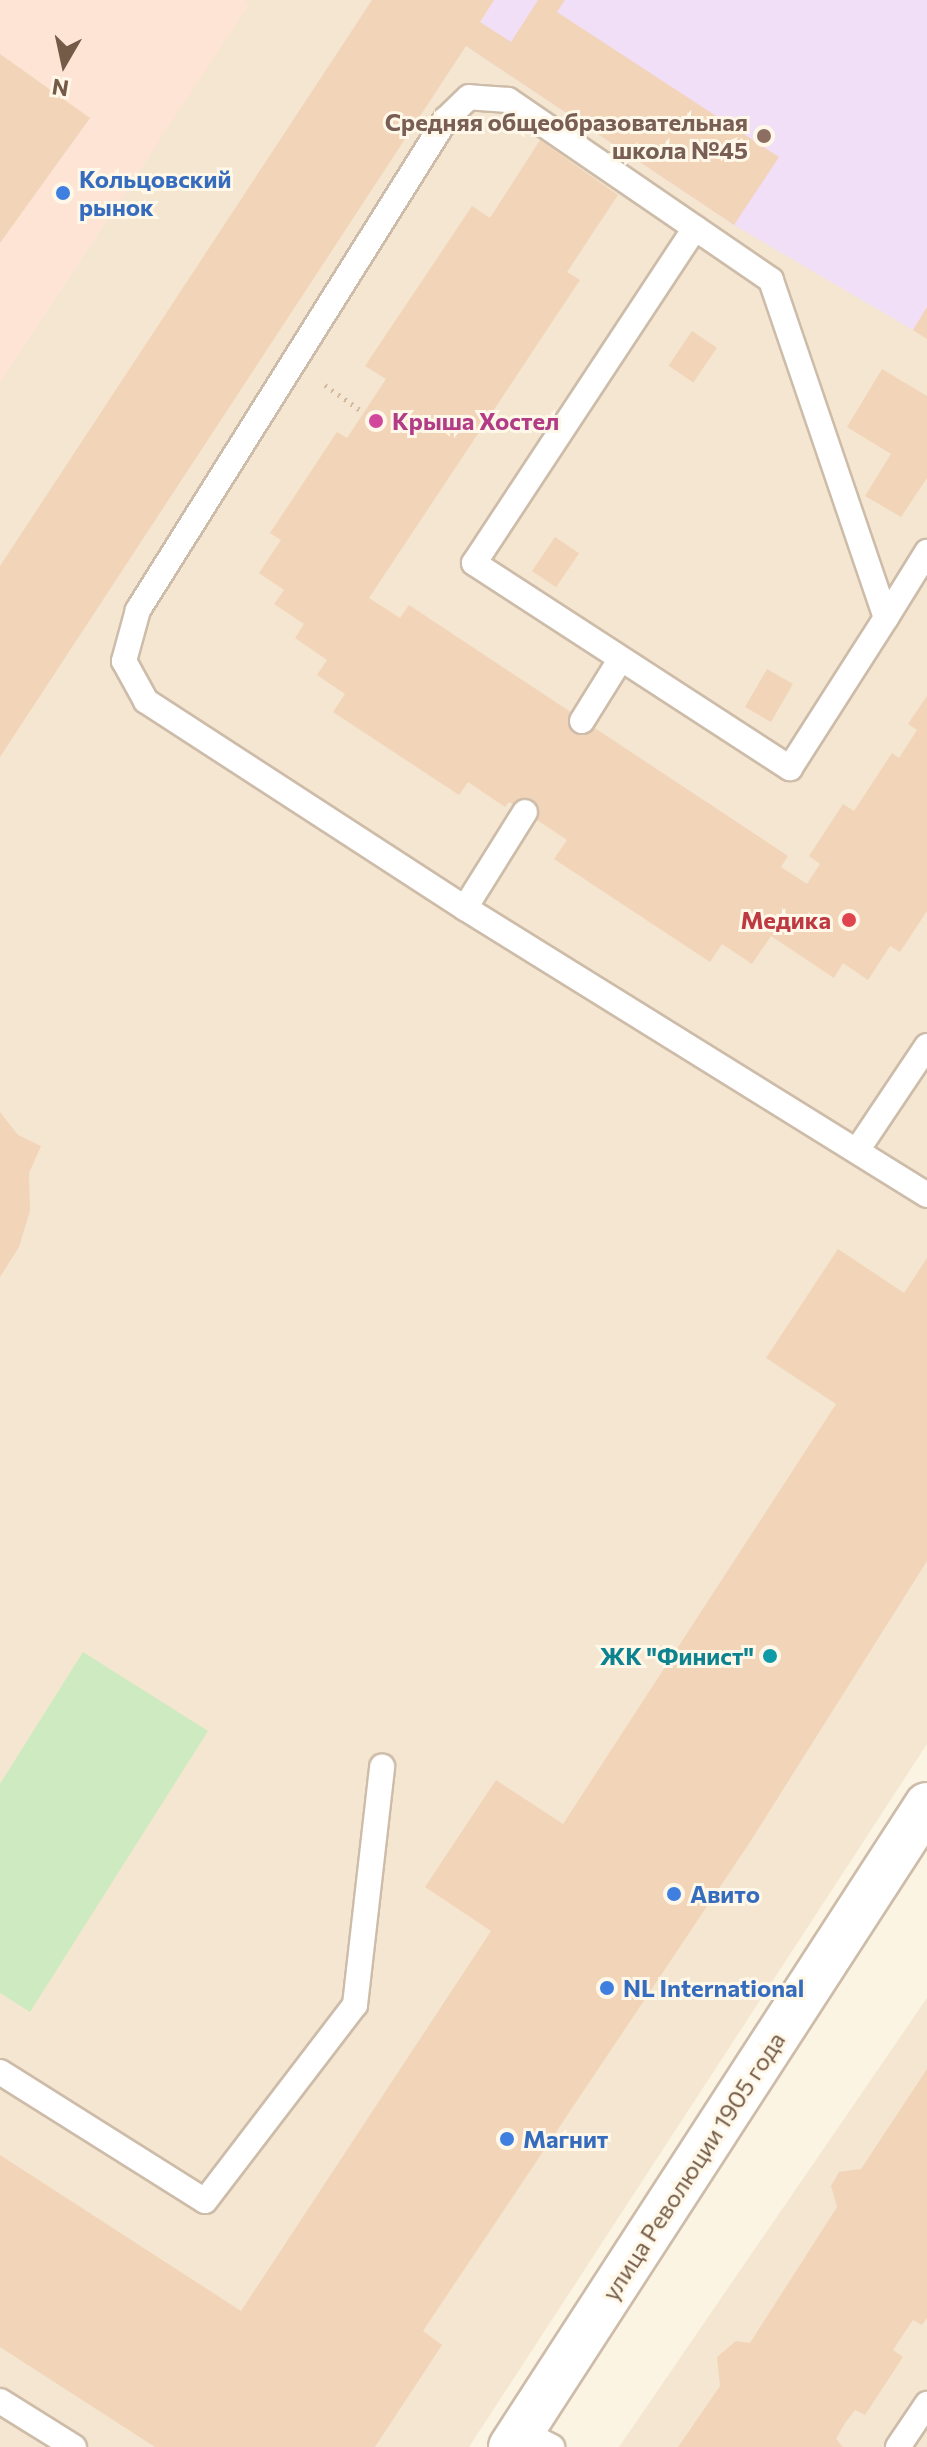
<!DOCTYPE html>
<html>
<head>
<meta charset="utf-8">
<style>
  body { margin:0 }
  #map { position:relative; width:927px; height:2447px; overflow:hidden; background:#fcf4e2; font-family:Commissioner,sans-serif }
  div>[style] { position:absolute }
  .residential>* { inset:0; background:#f4e6d0 }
  .commercial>* { inset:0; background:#fde4d5 }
  .education>* { inset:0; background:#f1dff8 }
  .green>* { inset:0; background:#ceeac1 }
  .building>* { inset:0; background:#f2d4b9; transform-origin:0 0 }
  .path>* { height:5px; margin-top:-2.5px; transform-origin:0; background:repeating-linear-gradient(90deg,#d6b89d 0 2px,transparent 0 8px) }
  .roads { filter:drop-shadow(2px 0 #cdbca9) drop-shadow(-2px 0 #cdbca9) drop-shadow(0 2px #cdbca9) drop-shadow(0 -2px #cdbca9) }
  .service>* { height:24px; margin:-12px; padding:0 12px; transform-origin:12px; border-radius:12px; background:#fff }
  .tertiary>* { height:44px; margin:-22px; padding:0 22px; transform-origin:22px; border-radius:22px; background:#fff }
  .dots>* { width:22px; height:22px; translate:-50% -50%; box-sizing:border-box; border:4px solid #fff8e8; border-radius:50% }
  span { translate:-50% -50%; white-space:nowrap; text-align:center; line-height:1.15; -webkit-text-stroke:6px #fff8e8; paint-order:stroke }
  .education-label { font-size:24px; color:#785e54; font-weight:700 }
  .right { translate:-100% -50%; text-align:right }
  .shop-label { font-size:24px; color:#366cbe; font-weight:700 }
  .left { translate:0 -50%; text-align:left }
  .hotel-label { font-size:24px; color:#b23c85; font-weight:700 }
  .health-label { font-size:24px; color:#be3a42; font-weight:700 }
  .culture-label { font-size:24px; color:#0d838f; font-weight:700 }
  .street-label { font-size:24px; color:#745b48 }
  .north { position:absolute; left:24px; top:24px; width:80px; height:80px; -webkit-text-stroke:6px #fff8e8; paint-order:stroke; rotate:189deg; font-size:22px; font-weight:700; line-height:32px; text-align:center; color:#745b48 }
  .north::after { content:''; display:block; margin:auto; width:28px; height:36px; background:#745b48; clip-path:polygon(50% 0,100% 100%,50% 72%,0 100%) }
</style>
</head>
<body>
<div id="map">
  <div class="residential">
    <div style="clip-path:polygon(0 0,927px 0,927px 1744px,469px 2447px,0 2447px)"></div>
    <div style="clip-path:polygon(927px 1998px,927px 2447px,619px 2447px)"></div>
  </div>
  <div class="commercial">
    <div style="clip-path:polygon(0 0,244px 0,250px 4px,0 382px)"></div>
  </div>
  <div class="education">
    <div style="clip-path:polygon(494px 0,927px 0,927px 307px,913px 330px,734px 225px,466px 46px)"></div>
  </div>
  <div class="green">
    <div style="clip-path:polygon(83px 1652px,208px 1731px,30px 2012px,0 1993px,0 1784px)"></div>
  </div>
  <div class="building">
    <div style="clip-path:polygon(372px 0,494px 0,480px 22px,511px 42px,538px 0,565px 0,557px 12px,779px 157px,734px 225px,466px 46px,0 757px,0 566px)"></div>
    <div style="clip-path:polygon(0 54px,90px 118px,0 243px)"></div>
    <div style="clip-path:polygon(540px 140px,618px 195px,567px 272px,580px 280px,369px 598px,400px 618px,409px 605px,788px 856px,781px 867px,807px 884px,820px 864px,809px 856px,843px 804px,854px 811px,892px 753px,899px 758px,917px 730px,908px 724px,927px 696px,927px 911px,900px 952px,890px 946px,868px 980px,843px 963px,834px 978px,771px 936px,752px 964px,722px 944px,710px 962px,554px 859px,567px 840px,525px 812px,509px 802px,505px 807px,468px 782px,459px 795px,333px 712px,345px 694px,317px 675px,327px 660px,295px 638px,304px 624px,274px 604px,284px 590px,259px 573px,281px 540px,270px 533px,337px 432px,347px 438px,386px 379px,365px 366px,472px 206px,490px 218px)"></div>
    <div style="clip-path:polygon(927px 307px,927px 339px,913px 330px)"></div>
    <div style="left:692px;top:331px;width:30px;height:42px;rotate:34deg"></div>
    <div style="clip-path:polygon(882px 369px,927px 396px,927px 478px,901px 517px,865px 496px,891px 454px,847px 427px)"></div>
    <div style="left:555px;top:537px;width:29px;height:41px;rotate:34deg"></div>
    <div style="left:767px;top:669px;width:30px;height:44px;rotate:30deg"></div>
    <div style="clip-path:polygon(0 1112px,18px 1135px,41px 1146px,29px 1173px,30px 1211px,19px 1247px,0 1277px)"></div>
    <div style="clip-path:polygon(838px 1249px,904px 1293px,927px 1258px,927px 1561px,750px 1842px,423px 2331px,442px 2345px,375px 2447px,155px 2447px,0 2347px,0 2155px,241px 2311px,491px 1931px,425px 1887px,496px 1780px,563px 1824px,836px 1404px,766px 1358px)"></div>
    <div style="clip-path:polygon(927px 2069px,927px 2318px,922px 2325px,913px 2320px,893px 2350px,903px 2357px,865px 2415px,855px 2410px,845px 2423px,836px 2439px,843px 2447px,678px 2447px,720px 2386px,717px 2357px,736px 2341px,750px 2343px,837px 2207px,831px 2186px,839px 2172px,861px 2169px)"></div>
  </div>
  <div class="path">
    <div style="left:325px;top:385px;width:47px;rotate:35.4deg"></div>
  </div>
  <div class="roads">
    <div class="service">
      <div style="left:695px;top:228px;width:401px;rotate:123.4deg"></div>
      <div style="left:474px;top:563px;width:377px;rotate:33deg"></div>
      <div style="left:790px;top:768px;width:178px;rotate:-57.4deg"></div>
      <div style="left:886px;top:618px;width:357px;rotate:-108.8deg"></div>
      <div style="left:771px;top:280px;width:319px;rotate:-145.6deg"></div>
      <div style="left:508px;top:100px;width:39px;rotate:-176deg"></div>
      <div style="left:469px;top:97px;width:32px;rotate:136deg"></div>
      <div style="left:446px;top:119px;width:580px;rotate:122.1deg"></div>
      <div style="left:138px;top:610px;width:53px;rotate:105.4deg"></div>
      <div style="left:124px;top:661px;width:46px;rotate:61.2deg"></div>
      <div style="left:146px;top:701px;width:380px;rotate:33deg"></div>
      <div style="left:465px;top:908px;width:544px;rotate:31.85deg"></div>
      <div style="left:886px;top:618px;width:78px;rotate:-58.2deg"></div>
      <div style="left:582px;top:721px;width:72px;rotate:-58.1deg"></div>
      <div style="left:465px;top:908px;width:113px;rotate:-58deg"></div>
      <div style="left:858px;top:1149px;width:124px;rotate:-56.2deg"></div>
      <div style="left:0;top:2072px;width:242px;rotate:32.2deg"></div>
      <div style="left:205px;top:2201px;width:247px;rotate:-52.6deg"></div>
      <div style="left:355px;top:2005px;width:240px;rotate:-83.5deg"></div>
      <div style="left:0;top:2401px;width:87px;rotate:31.9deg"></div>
      <div style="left:521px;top:2431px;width:35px;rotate:27deg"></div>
      <div style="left:898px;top:2447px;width:52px;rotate:-56deg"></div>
    </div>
    <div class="tertiary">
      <div style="left:511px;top:2447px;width:765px;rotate:-57.06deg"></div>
    </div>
  </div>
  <div class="dots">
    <div style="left:764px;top:136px;background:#8d6e63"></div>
    <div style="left:63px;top:193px;background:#3f7fe0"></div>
    <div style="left:376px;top:421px;background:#d1479c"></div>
    <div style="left:849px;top:920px;background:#e0444e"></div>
    <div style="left:770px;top:1656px;background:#0f9aa8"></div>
    <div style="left:674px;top:1894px;background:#3f7fe0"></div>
    <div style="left:607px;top:1988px;background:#3f7fe0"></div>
    <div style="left:507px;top:2139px;background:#3f7fe0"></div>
  </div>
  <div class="education-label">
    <span class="right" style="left:748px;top:136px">Средняя общеобразовательная<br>школа №45</span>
  </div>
  <div class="shop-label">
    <span class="left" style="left:79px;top:193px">Кольцовский<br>рынок</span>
    <span class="left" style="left:690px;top:1894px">Авито</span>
    <span class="left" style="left:623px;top:1988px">NL International</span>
    <span class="left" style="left:523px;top:2139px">Магнит</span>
  </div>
  <div class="hotel-label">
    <span class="left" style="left:392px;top:421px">Крыша Хостел</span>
  </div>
  <div class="health-label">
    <span class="right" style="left:831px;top:920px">Медика</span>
  </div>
  <div class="culture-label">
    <span class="right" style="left:754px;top:1656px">ЖК "Финист"</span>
  </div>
  <div class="street-label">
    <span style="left:693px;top:2166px;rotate:-57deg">улица Революции 1905 года</span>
  </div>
  <div class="north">N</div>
</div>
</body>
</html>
